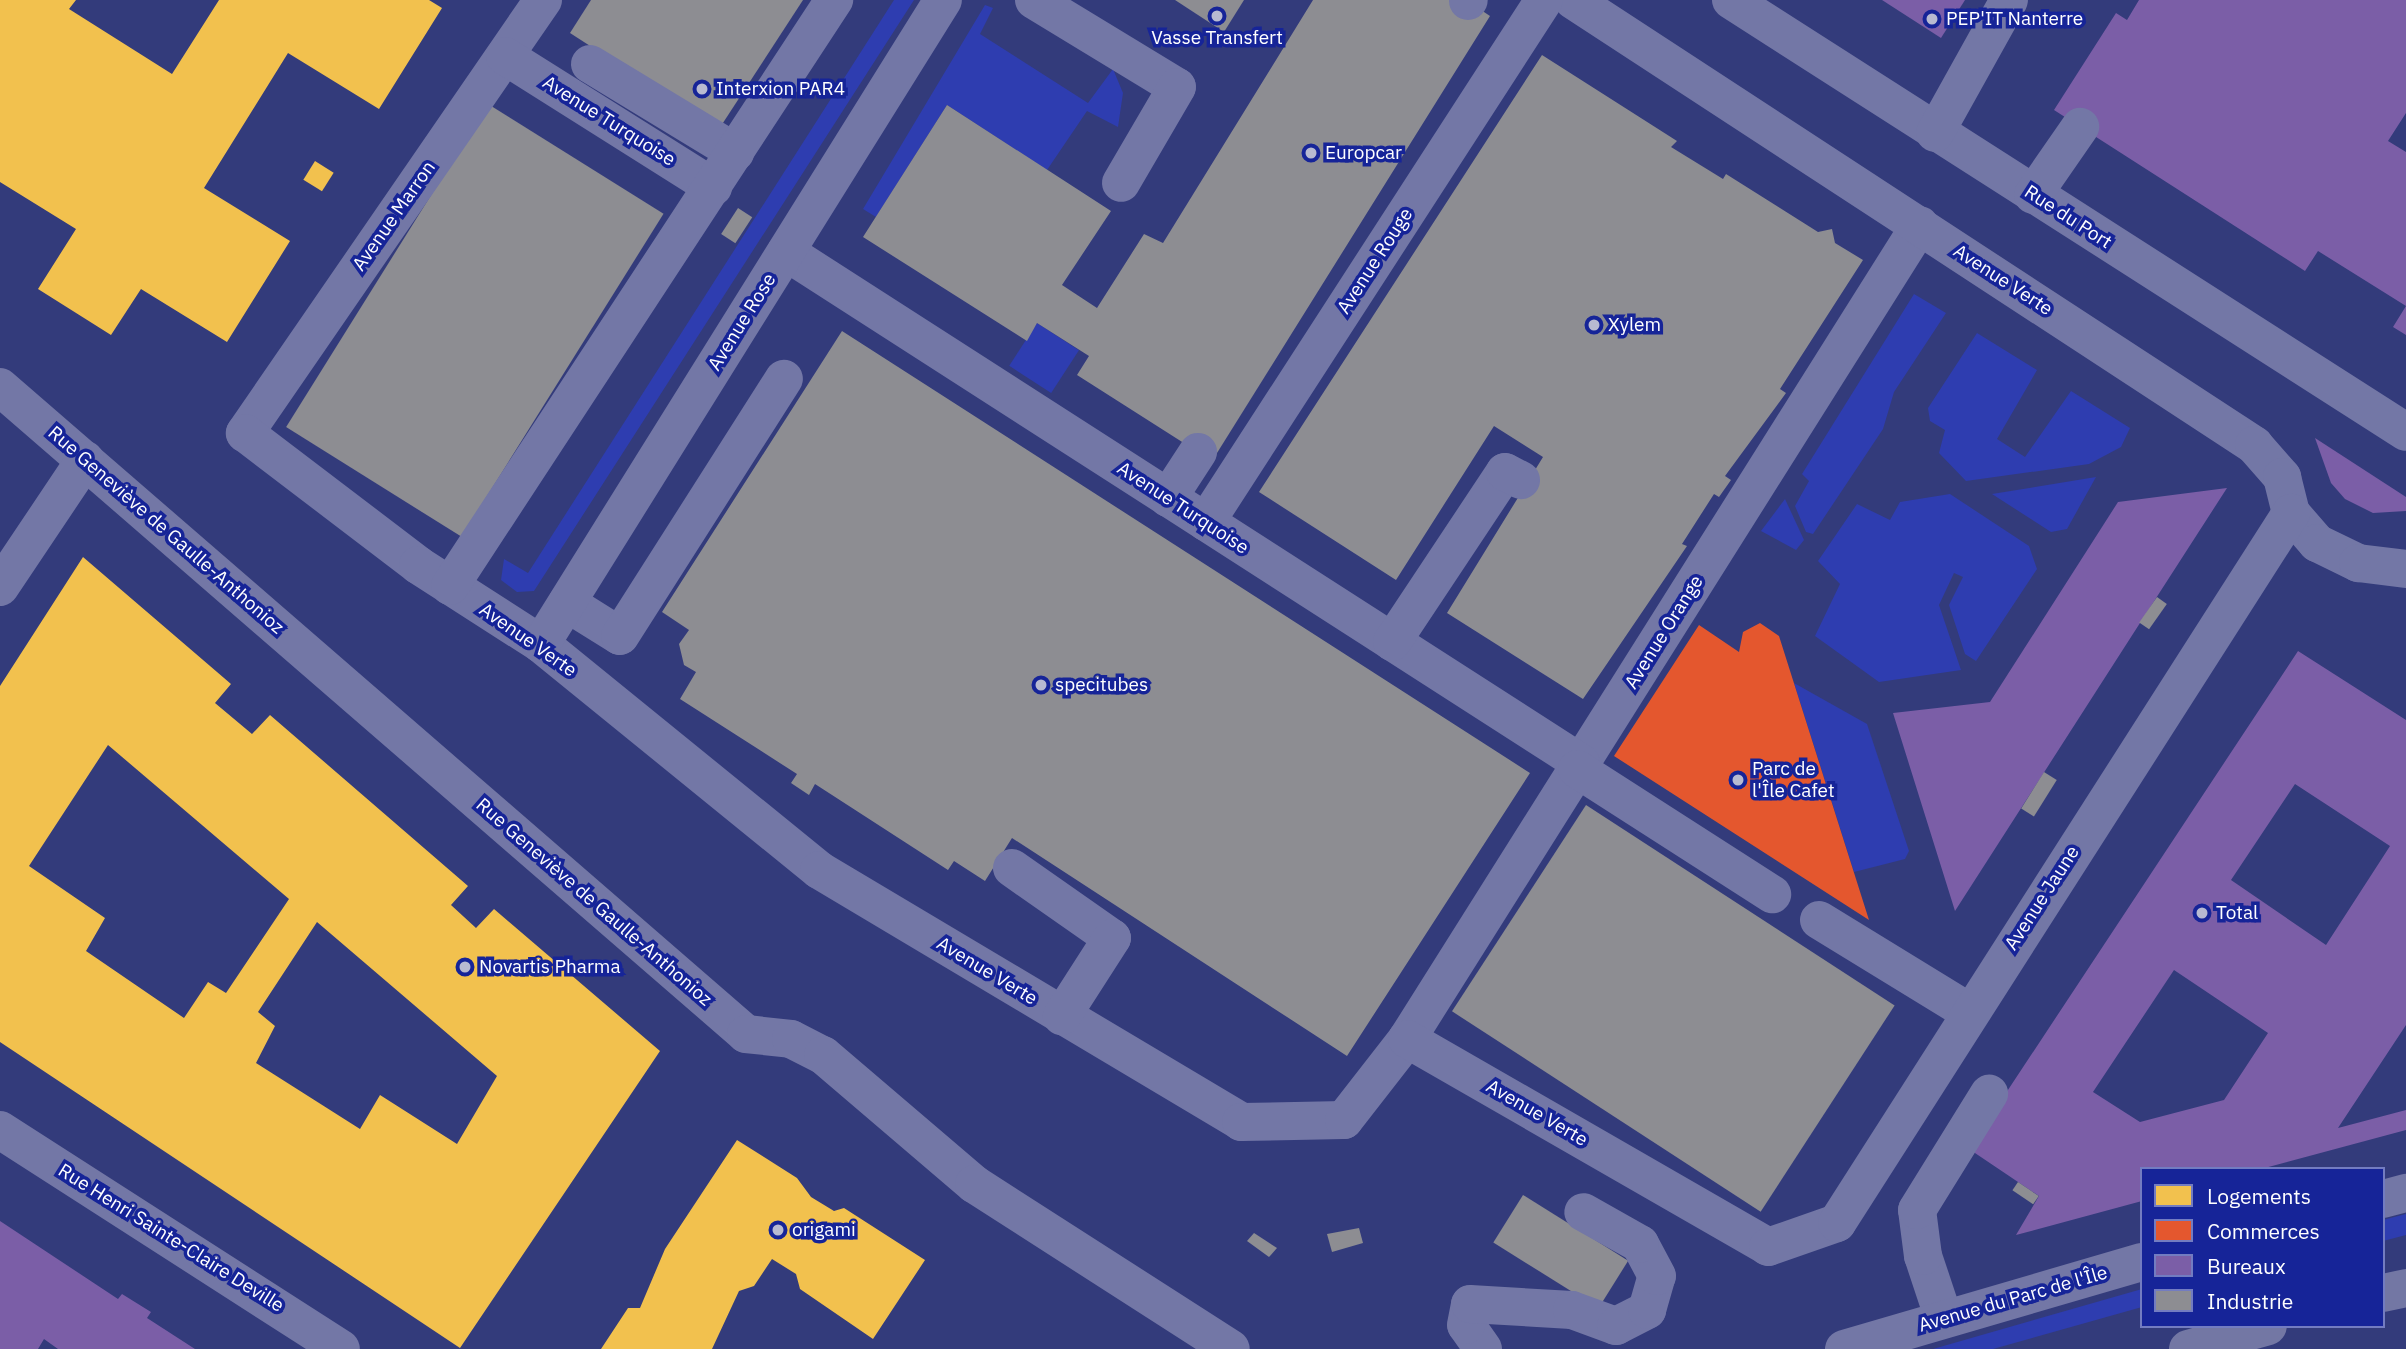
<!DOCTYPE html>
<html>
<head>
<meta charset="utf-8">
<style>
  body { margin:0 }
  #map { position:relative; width:2406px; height:1349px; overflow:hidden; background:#333b7b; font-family:"IBM Plex Sans",sans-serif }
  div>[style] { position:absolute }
  .green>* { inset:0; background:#2e3db0; transform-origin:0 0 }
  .homes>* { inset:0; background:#f2c14e; transform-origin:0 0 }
  .shops>* { inset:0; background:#e4572e }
  .offices>* { inset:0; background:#7b5ea7 }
  .industry>* { inset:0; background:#8d8d92; transform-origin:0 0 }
  .minor>* { height:38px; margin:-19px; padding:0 19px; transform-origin:19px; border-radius:19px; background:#7377a6 }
  .highway>* { height:38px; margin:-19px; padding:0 19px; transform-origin:19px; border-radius:19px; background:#7377a4 }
  .dots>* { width:19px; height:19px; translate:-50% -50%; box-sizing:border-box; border:4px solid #162498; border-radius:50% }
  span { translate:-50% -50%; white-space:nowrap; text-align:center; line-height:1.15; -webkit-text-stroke:7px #162498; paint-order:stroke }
  .poi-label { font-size:19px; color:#fff }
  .left { translate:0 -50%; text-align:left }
  .street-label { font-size:19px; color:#fff }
  .legend { position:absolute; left:2140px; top:1167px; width:245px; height:161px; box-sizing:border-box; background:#162498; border:2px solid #737cc1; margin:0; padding:9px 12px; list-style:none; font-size:21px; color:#fff }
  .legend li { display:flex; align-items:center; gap:14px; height:35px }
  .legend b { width:35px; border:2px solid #737cc1 }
</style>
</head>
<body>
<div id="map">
  <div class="green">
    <div style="clip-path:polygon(894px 0,914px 0,534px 591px,517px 592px,501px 580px,504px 559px,528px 573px)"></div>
    <div style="clip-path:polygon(985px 5px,993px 8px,980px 34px,1088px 103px,1113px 69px,1123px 93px,1118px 127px,1087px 111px,1047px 170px,947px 105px,876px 217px,863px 209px)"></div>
    <div style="clip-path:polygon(1914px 294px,1946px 313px,1894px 392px,1883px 429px,1813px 534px,1806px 532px,1795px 506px,1809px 481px,1802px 474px)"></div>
    <div style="left:1037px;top:323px;width:50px;height:51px;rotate:33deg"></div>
    <div style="clip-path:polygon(1977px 333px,2037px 370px,1997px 439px,2025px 457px,2071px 391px,2130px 428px,2121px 447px,2089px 464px,1966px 481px,1939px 453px,1945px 430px,1930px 421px,1928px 408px)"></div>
    <div style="clip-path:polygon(2096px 477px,2067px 529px,2051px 532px,1992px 494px)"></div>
    <div style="clip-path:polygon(1950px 494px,2029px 546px,2037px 569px,1976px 661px,1965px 654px,1949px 605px,1963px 577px,1954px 573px,1939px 605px,1961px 670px,1879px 682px,1815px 636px,1840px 584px,1818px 561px,1857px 504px,1890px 520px,1900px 502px)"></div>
    <div style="clip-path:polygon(1785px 499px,1804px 540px,1796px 550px,1761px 531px)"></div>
    <div style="clip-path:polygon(1794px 683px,1867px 724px,1909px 851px,1905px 859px,1854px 872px)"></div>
    <div style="clip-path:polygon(2406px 1214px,2406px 1235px,2383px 1241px,2383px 1220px)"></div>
    <div style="clip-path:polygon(2142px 1289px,2142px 1307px,1993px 1349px,1933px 1349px)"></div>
  </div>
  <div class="homes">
    <div style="clip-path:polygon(0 0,76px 0,69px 9px,172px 74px,219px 0,429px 0,442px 8px,379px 109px,288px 53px,204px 188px,290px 241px,227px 342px,141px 289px,111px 335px,38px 289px,76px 229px,0 182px)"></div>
    <div style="left:315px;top:161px;width:22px;height:22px;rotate:32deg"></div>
    <div style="clip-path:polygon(evenodd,83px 557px,231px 684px,215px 703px,252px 734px,270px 715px,468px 886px,451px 905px,476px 928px,494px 909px,660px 1051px,460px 1348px,0 1042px,0 686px,83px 557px,108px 745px,289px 899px,226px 993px,208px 982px,184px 1018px,86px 951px,105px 918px,29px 866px,108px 745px,83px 557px,317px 922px,497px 1076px,457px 1144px,380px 1095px,360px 1129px,256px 1063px,275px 1026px,258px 1012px,317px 922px)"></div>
    <div style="clip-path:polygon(737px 1140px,797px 1178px,811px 1197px,834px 1211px,844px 1208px,925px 1260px,873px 1339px,800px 1289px,796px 1274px,772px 1259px,754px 1286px,739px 1291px,712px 1349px,601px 1349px,628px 1308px,640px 1308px,665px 1249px)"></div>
  </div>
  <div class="shops">
    <div style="clip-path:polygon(1760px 623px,1779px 636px,1869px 920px,1614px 756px,1699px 625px,1739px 652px,1743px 632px)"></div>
  </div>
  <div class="offices">
    <div style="clip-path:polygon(1882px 0,1965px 0,1941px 38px)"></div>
    <div style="clip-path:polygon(2139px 0,2406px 0,2406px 113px,2388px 141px,2406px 152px,2406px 335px,2393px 327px,2406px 306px,2318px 251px,2305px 271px,2054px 110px,2116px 13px,2127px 20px)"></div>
    <div style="clip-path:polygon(2315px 438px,2406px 497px,2406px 511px,2373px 513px,2345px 499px,2331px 483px)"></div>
    <div style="clip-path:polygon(2227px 488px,2140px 623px,1955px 911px,1893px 713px,1990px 702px,2118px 502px)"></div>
    <div style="clip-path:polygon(evenodd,2298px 651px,2406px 720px,2406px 1025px,2338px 1128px,2406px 1110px,2406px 1130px,2261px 1169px,2142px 1169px,2142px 1201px,2016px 1235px,2039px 1196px,1969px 1149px,2298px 651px,2295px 784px,2390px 846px,2326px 945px,2231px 880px,2295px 784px,2298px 651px,2174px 970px,2268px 1033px,2224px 1100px,2140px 1122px,2093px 1092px,2174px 970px)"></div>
    <div style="clip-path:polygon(0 1221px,118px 1299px,122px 1294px,151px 1312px,147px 1318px,195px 1349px,58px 1349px,44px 1339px,38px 1349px,0 1349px)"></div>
  </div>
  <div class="industry">
    <div style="clip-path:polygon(591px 0,803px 0,719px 129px,570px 33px)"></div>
    <div style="clip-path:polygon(1175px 0,1244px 0,1224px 32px)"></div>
    <div style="clip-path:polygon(1313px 0,1466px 0,1490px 16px,1212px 461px,1077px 375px,1089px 356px,1037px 323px,1027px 341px,863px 237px,947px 105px,1111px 211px,1062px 285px,1097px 308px,1144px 234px,1163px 243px)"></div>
    <div style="clip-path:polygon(1542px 55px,1677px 141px,1671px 147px,1723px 179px,1726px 174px,1818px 232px,1832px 229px,1835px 243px,1863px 260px,1780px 389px,1786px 393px,1725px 476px,1731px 480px,1719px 497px,1714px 494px,1682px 544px,1687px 546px,1583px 699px,1447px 613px,1543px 457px,1494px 426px,1396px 580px,1259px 492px)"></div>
    <div style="left:488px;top:104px;width:207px;height:381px;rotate:32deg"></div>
    <div style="left:738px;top:208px;width:17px;height:31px;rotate:33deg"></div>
    <div style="clip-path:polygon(842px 331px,1530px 773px,1347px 1056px,1012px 838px,985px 881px,954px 861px,948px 870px,815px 784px,809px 795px,791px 783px,797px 774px,680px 699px,696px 672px,684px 665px,679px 644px,689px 630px,662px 612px)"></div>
    <div style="left:2157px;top:597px;width:12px;height:31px;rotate:35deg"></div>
    <div style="left:2044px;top:772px;width:15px;height:43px;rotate:32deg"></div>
    <div style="left:1586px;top:805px;width:368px;height:246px;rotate:33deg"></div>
    <div style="left:2018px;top:1182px;width:25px;height:10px;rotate:34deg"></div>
    <div style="left:1523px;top:1195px;width:124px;height:56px;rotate:32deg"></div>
    <div style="clip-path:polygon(1359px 1228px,1363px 1243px,1332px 1252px,1327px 1234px)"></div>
    <div style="clip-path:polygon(1254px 1233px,1277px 1248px,1269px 1257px,1247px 1241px)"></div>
  </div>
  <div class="minor">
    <div style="left:543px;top:0;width:526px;rotate:124.54deg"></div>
    <div style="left:245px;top:433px;width:218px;rotate:37.3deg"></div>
    <div style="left:418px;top:565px;width:146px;rotate:32.7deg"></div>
    <div style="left:541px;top:644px;width:358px;rotate:39.1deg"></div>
    <div style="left:819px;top:870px;width:492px;rotate:30.8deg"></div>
    <div style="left:1241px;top:1122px;width:103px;rotate:-1.1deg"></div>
    <div style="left:1344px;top:1120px;width:103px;rotate:-52.1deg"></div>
    <div style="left:1407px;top:1039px;width:962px;rotate:-57.78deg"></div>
    <div style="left:1034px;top:0;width:167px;rotate:31.3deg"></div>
    <div style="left:1177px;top:87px;width:111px;rotate:120.3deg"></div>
    <div style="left:1573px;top:0;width:814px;rotate:33.16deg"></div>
    <div style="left:2254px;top:445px;width:43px;rotate:48.8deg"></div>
    <div style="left:2282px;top:477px;width:37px;rotate:76deg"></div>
    <div style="left:2291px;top:513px;width:40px;rotate:49deg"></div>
    <div style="left:2317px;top:543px;width:46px;rotate:26deg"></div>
    <div style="left:2358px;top:563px;width:48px;rotate:7.1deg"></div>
    <div style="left:1731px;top:0;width:801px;rotate:32.62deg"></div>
    <div style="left:1468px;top:1px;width:1px;rotate:-45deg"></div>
    <div style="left:505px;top:56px;width:246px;rotate:32.2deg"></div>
    <div style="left:590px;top:64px;width:170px;rotate:31.3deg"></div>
    <div style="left:1935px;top:133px;width:152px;rotate:-60.9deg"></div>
    <div style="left:2033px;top:195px;width:83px;rotate:-55.3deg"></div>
    <div style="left:786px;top:252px;width:945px;rotate:32.73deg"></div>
    <div style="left:0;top:387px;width:987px;rotate:40.93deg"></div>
    <div style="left:746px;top:1034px;width:45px;rotate:6.3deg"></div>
    <div style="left:791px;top:1039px;width:36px;rotate:27deg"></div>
    <div style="left:823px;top:1055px;width:199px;rotate:40.5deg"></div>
    <div style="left:974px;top:1184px;width:305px;rotate:32.7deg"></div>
    <div style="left:1168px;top:498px;width:55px;rotate:-56.9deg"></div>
    <div style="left:1206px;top:522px;width:622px;rotate:-57.08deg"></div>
    <div style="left:450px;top:586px;width:701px;rotate:-56.76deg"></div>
    <div style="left:0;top:587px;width:153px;rotate:-56.2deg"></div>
    <div style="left:567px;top:603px;width:62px;rotate:31.9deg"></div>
    <div style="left:620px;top:636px;width:305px;rotate:-57.5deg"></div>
    <div style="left:1392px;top:642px;width:204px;rotate:-56.4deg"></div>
    <div style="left:1505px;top:472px;width:18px;rotate:27deg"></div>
    <div style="left:541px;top:644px;width:759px;rotate:-58.03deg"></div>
    <div style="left:1577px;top:769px;width:232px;rotate:32.7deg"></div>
    <div style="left:1012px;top:868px;width:122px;rotate:35deg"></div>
    <div style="left:1112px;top:938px;width:93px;rotate:122.7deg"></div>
    <div style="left:1819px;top:920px;width:176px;rotate:31.5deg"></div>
    <div style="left:1407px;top:1039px;width:417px;rotate:29.9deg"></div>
    <div style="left:1768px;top:1247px;width:73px;rotate:-19.2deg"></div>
    <div style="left:1837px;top:1223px;width:843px;rotate:-57.4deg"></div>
    <div style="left:0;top:1130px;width:405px;rotate:32.7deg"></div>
    <div style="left:2383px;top:1199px;width:24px;rotate:-15deg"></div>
    <div style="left:1944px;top:1319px;width:66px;rotate:-108.4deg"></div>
    <div style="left:1923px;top:1256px;width:46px;rotate:-97.4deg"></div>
    <div style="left:1917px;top:1210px;width:137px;rotate:-58.2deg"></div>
    <div style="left:1483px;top:1349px;width:29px;rotate:-125deg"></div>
    <div style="left:1466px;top:1325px;width:21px;rotate:-79deg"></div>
    <div style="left:1470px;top:1304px;width:102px;rotate:3.4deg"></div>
    <div style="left:1572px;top:1310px;width:47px;rotate:20deg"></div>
    <div style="left:1616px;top:1326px;width:35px;rotate:-27deg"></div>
    <div style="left:1647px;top:1310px;width:35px;rotate:-74deg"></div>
    <div style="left:1657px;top:1276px;width:36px;rotate:-118deg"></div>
    <div style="left:1640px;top:1244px;width:65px;rotate:-150.7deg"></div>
    <div style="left:1844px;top:1349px;width:310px;rotate:-16.3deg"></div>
  </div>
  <div class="highway">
    <div style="left:2383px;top:1293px;width:24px;rotate:-12deg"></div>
    <div style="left:2188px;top:1349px;width:83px;rotate:-16deg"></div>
  </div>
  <div class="dots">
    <div style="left:1217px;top:16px;background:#b8bad1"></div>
    <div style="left:1932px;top:19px;background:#b8bad1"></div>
    <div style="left:702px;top:89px;background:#b8bad1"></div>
    <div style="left:1311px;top:153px;background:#b8bad1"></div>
    <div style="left:1594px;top:325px;background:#b8bad1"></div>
    <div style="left:1041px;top:685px;background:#b8bad1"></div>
    <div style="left:1738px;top:780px;background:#b8bad1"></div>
    <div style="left:2202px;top:913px;background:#b8bad1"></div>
    <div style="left:465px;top:967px;background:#b8bad1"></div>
    <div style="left:778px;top:1230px;background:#b8bad1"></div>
  </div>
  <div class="poi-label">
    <span class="left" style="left:1946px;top:19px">PEP'IT Nanterre</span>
    <span style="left:1217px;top:38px">Vasse Transfert</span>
    <span class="left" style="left:716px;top:89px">Interxion PAR4</span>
    <span class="left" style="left:1325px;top:153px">Europcar</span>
    <span class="left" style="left:1608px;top:325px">Xylem</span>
    <span class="left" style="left:1055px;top:685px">specitubes</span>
    <span class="left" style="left:1752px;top:780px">Parc de<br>l'Île Cafet</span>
    <span class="left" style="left:2216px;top:913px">Total</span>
    <span class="left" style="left:479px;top:967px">Novartis Pharma</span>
    <span class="left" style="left:792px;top:1230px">origami</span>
  </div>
  <div class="street-label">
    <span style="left:609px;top:121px;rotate:32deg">Avenue Turquoise</span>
    <span style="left:394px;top:216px;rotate:-55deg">Avenue Marron</span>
    <span style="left:2068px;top:217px;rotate:33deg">Rue du Port</span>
    <span style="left:1375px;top:261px;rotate:-57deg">Avenue Rouge</span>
    <span style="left:2003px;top:280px;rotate:33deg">Avenue Verte</span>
    <span style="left:742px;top:322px;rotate:-58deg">Avenue Rose</span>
    <span style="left:1183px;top:508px;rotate:33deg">Avenue Turquoise</span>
    <span style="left:166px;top:530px;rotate:41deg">Rue Geneviève de Gaulle-Anthonioz</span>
    <span style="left:1664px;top:632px;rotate:-58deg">Avenue Orange</span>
    <span style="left:528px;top:640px;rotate:35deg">Avenue Verte</span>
    <span style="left:2042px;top:898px;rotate:-57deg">Avenue Jaune</span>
    <span style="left:594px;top:902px;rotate:41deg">Rue Geneviève de Gaulle-Anthonioz</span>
    <span style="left:987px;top:971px;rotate:31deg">Avenue Verte</span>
    <span style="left:1537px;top:1113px;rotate:30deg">Avenue Verte</span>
    <span style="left:171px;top:1238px;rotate:32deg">Rue Henri Sainte-Claire Deville</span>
    <span style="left:2013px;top:1299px;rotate:-16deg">Avenue du Parc de l'Île</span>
  </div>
  <ul class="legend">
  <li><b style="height:19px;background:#f2c14e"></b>Logements</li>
  <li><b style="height:19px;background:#e4572e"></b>Commerces</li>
  <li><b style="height:19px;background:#7b5ea7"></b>Bureaux</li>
  <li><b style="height:19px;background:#8d8d92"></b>Industrie</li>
  </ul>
</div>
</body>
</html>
